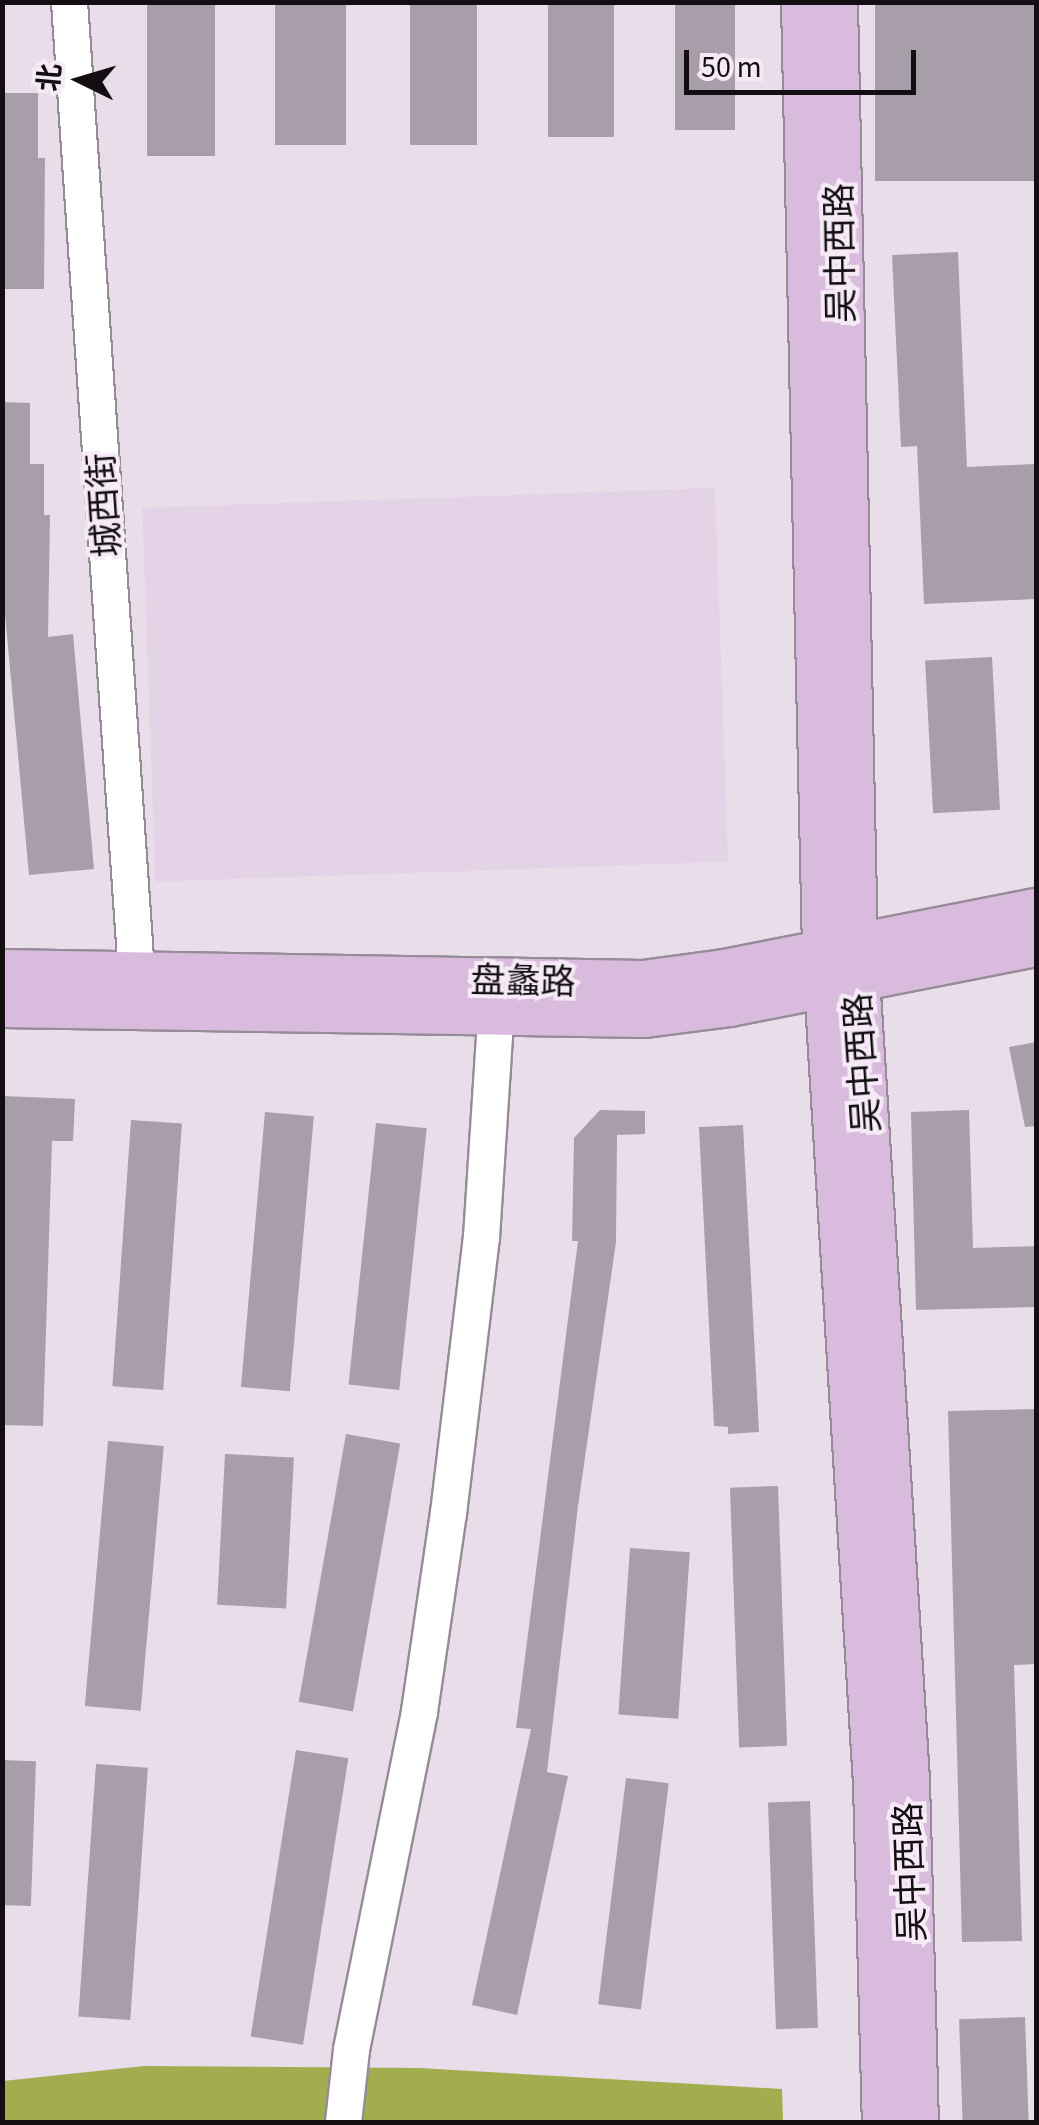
<!DOCTYPE html>
<html>
<head>
<meta charset="utf-8">
<style>
  body { margin:0 }
  #map { position:relative; width:1039px; height:2125px; overflow:hidden; background:#e8dde9; font-family:"Source Sans 3","Noto Sans SC",sans-serif }
  div>[style] { position:absolute }
  .built>* { inset:0; background:#e4d3e6; transform-origin:0 0 }
  .water>* { inset:0; background:#a2ad4f }
  .building>* { inset:0; background:#a89ea9; transform-origin:0 0 }
  .roads { filter:drop-shadow(2px 0 #968c97) drop-shadow(-2px 0 #968c97) drop-shadow(0 2px #968c97) drop-shadow(0 -2px #968c97) }
  .minor>* { height:35px; margin:-17.5px; padding:0 17.5px; transform-origin:17.5px; border-radius:17.5px; background:#fff }
  .major>* { height:42px; margin:-21px; padding:0 21px; transform-origin:21px; border-radius:21px; background:#d9bcdd }
  span { translate:-50% -50%; white-space:nowrap; text-align:center; line-height:1.15; -webkit-text-stroke:8px #f5eaf6; paint-order:stroke }
  .street-label { font-size:35px; color:#120e12 }
  .frame { position:absolute; inset:0; border:5px solid #120e12; pointer-events:none }
  .north { position:absolute; left:30px; top:30px; width:100px; height:100px; -webkit-text-stroke:8px #f5eaf6; paint-order:stroke; rotate:275deg; font-size:28px; font-weight:700; line-height:40px; text-align:center; color:#120e12 }
  .north::after { content:''; display:block; margin:auto; width:35px; height:45px; background:#120e12; clip-path:polygon(50% 0,100% 100%,50% 72%,0 100%) }
  .scale { position:absolute; left:684px; top:50px; width:232px; height:45px; box-sizing:border-box; border:5px solid #120e12; border-top:0; padding-left:12px; font-size:30px; line-height:35px; white-space:nowrap; color:#120e12; -webkit-text-stroke:8px #f5eaf6; paint-order:stroke }
</style>
</head>
<body>
<div id="map">
  <div class="built">
    <div style="left:715px;top:488px;width:374px;height:573px;rotate:88deg"></div>
  </div>
  <div class="water">
    <div style="clip-path:polygon(144px 2066px,419px 2068px,782px 2089px,783px 2122px,3px 2122px,3px 2081px)"></div>
  </div>
  <div class="building">
    <div style="left:147px;top:2px;width:68px;height:154px"></div>
    <div style="left:275px;top:2px;width:71px;height:143px"></div>
    <div style="left:410px;top:2px;width:67px;height:143px"></div>
    <div style="left:548px;top:2px;width:66px;height:135px"></div>
    <div style="left:675px;top:2px;width:60px;height:128px"></div>
    <div style="left:875px;top:2px;width:161px;height:179px"></div>
    <div style="clip-path:polygon(2px 93px,38px 93px,38px 158px,45px 158px,44px 289px,2px 289px)"></div>
    <div style="clip-path:polygon(958px 252px,967px 467px,1036px 464px,1036px 599px,924px 604px,917px 446px,901px 447px,892px 255px)"></div>
    <div style="clip-path:polygon(2px 402px,30px 403px,30px 464px,44px 464px,44px 515px,50px 515px,48px 637px,73px 634px,94px 869px,29px 875px,4px 603px)"></div>
    <div style="left:992px;top:657px;width:153px;height:67px;rotate:87deg"></div>
    <div style="clip-path:polygon(1036px 1042px,1036px 1126px,1025px 1127px,1009px 1047px)"></div>
    <div style="clip-path:polygon(2px 1096px,75px 1099px,73px 1141px,52px 1141px,43px 1426px,2px 1425px)"></div>
    <div style="clip-path:polygon(600px 1110px,645px 1111px,645px 1134px,617px 1135px,616px 1242px,578px 1506px,547px 1772px,568px 1776px,517px 2015px,472px 2005px,531px 1729px,516px 1728px,578px 1241px,572px 1241px,574px 1138px)"></div>
    <div style="clip-path:polygon(969px 1110px,973px 1248px,1036px 1246px,1036px 1307px,916px 1310px,911px 1112px)"></div>
    <div style="left:265px;top:1112px;width:49px;height:276px;rotate:5deg"></div>
    <div style="left:131px;top:1120px;width:51px;height:267px;rotate:4deg"></div>
    <div style="left:376px;top:1123px;width:51px;height:263px;rotate:6deg"></div>
    <div style="clip-path:polygon(743px 1125px,759px 1432px,728px 1434px,728px 1427px,714px 1426px,699px 1127px)"></div>
    <div style="clip-path:polygon(1036px 1409px,1036px 1664px,1014px 1665px,1022px 1941px,962px 1942px,948px 1411px)"></div>
    <div style="left:346px;top:1434px;width:55px;height:272px;rotate:10deg"></div>
    <div style="left:108px;top:1441px;width:56px;height:266px;rotate:5deg"></div>
    <div style="left:225px;top:1454px;width:69px;height:151px;rotate:3deg"></div>
    <div style="left:778px;top:1486px;width:260px;height:48px;rotate:88deg"></div>
    <div style="left:630px;top:1548px;width:60px;height:167px;rotate:4deg"></div>
    <div style="left:296px;top:1750px;width:53px;height:290px;rotate:9deg"></div>
    <div style="left:2px;top:1760px;width:34px;height:145px;rotate:2deg"></div>
    <div style="left:96px;top:1764px;width:52px;height:253px;rotate:4deg"></div>
    <div style="left:626px;top:1778px;width:43px;height:228px;rotate:7deg"></div>
    <div style="left:810px;top:1801px;width:227px;height:42px;rotate:88deg"></div>
    <div style="left:1025px;top:2017px;width:105px;height:66px;rotate:88deg"></div>
  </div>
  <div class="roads">
    <div class="minor">
      <div style="left:69px;top:2px;width:1001px;rotate:86.05deg"></div>
      <div style="left:343px;top:2122px;width:73px;rotate:-83.7deg"></div>
      <div style="left:351px;top:2049px;width:345px;rotate:-78.6deg"></div>
      <div style="left:419px;top:1711px;width:200px;rotate:-81.7deg"></div>
      <div style="left:448px;top:1513px;width:278px;rotate:-83.2deg"></div>
      <div style="left:481px;top:1237px;width:248px;rotate:-86.3deg"></div>
    </div>
    <div class="major">
      <div style="left:803px;top:2px;width:950px;rotate:88.73deg"></div>
      <div style="left:824px;top:952px;width:834px;rotate:86.49deg"></div>
      <div style="left:875px;top:1784px;width:338px;rotate:88.5deg"></div>
      <div style="left:836px;top:2px;width:943px;rotate:88.79deg"></div>
      <div style="left:856px;top:945px;width:839px;rotate:86.44deg"></div>
      <div style="left:908px;top:1782px;width:340px;rotate:88.5deg"></div>
      <div style="left:2px;top:971px;width:641px;rotate:0.98deg"></div>
      <div style="left:643px;top:982px;width:82px;rotate:-7.7deg"></div>
      <div style="left:724px;top:971px;width:318px;rotate:-11.1deg"></div>
      <div style="left:2px;top:1006px;width:643px;rotate:0.89deg"></div>
      <div style="left:645px;top:1016px;width:86px;rotate:-7.4deg"></div>
      <div style="left:730px;top:1005px;width:312px;rotate:-11.1deg"></div>
    </div>
  </div>
  <div class="street-label">
    <span style="left:841px;top:253px;rotate:-91deg">吴中西路</span>
    <span style="left:105px;top:505px;rotate:-94deg">城西街</span>
    <span style="left:523px;top:982px;rotate:1deg">盘蠡路</span>
    <span style="left:863px;top:1063px;rotate:-94deg">吴中西路</span>
    <span style="left:911px;top:1872px;rotate:-92deg">吴中西路</span>
  </div>
  <div class="frame"></div>
  <div class="north">北</div>
  <div class="scale">50 m</div>
</div>
</body>
</html>
